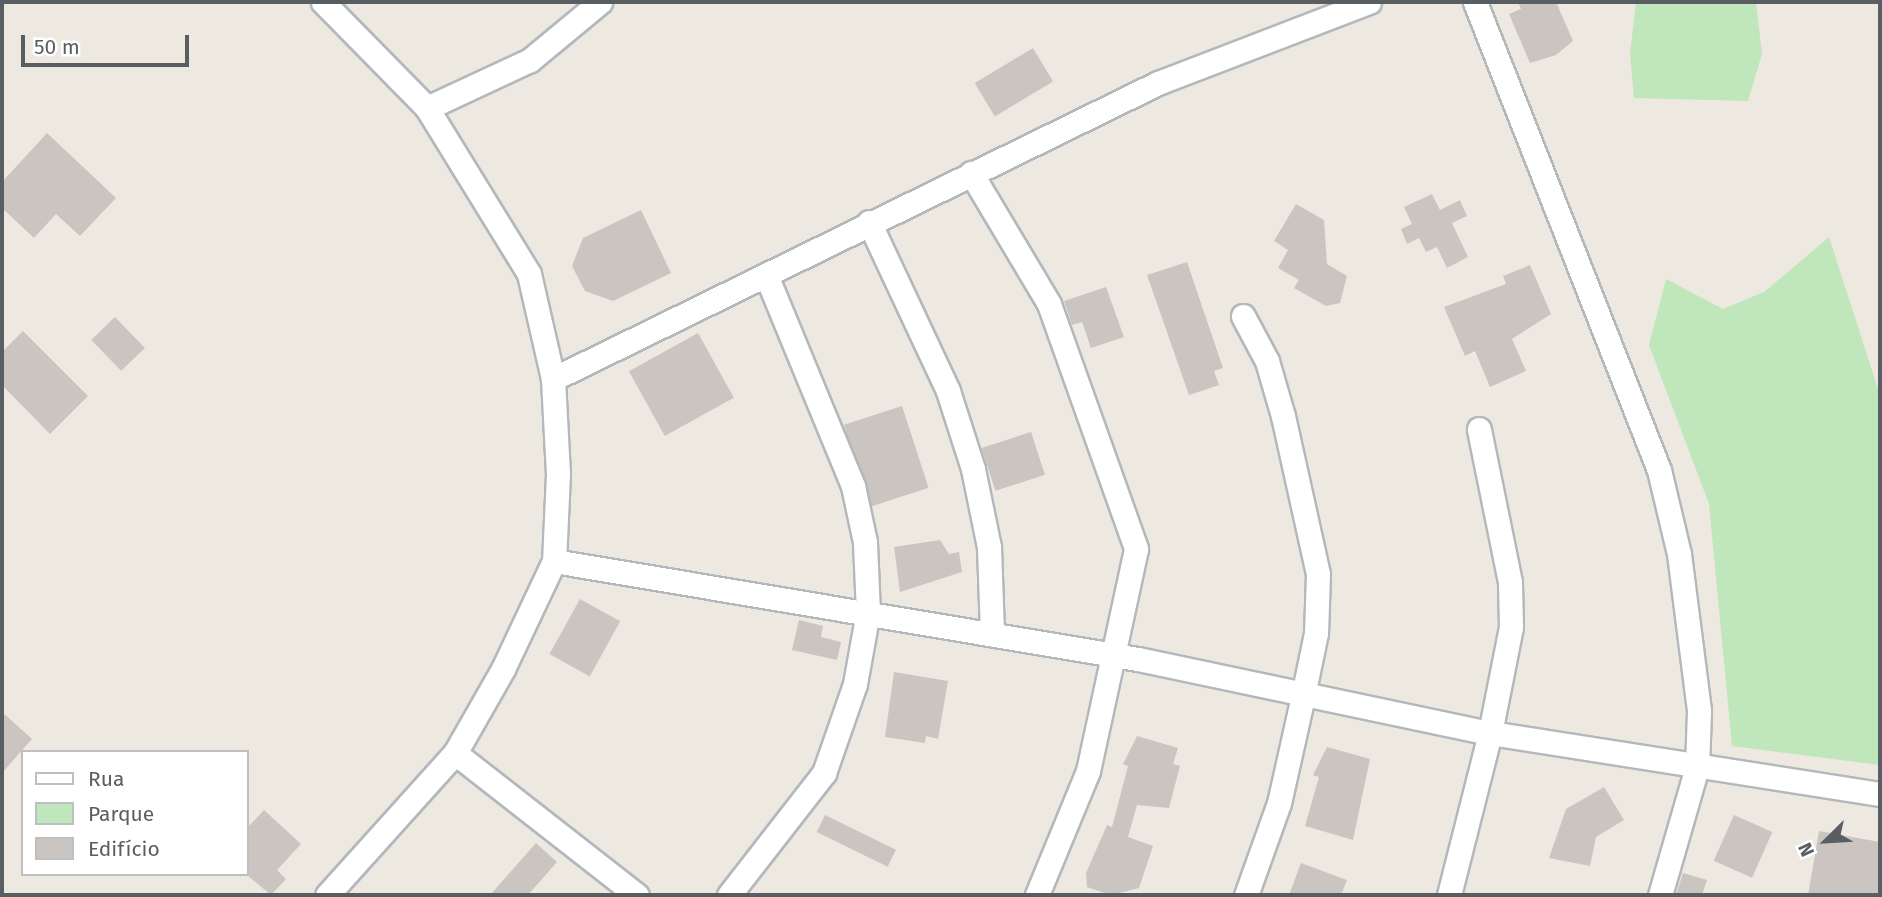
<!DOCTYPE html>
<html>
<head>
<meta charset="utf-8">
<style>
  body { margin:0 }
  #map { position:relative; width:1882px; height:897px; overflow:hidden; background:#ede9e0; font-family:"Fira Sans",sans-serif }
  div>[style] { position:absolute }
  .green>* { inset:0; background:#bfe7bb }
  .building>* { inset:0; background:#cac5c0; transform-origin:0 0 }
  .roads { filter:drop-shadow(2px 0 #b3b8bc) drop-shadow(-2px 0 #b3b8bc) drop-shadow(0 2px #b3b8bc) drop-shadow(0 -2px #b3b8bc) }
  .street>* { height:23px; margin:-11.5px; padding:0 11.5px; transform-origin:11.5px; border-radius:11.5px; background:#fff }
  span { translate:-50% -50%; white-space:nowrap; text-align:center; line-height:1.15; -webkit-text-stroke:5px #fff; paint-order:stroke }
  .frame { position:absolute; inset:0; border:4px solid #595e62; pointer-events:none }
  .legend { position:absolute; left:21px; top:750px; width:228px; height:126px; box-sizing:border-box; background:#fff; border:2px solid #bdbfc0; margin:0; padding:9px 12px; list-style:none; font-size:21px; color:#595e62 }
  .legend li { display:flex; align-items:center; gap:14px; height:35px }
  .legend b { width:35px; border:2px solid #bdbfc0 }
  .north { position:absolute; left:1791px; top:806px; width:70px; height:70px; -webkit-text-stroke:5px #fff; paint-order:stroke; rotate:246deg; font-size:19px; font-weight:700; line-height:28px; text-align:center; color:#595e62 }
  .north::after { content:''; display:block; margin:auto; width:24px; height:32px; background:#595e62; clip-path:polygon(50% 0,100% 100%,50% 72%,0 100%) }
  .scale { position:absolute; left:21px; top:35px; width:168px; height:32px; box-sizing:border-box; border:4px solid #595e62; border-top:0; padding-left:9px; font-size:21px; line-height:24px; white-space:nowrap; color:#595e62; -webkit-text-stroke:5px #fff; paint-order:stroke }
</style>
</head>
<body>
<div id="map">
  <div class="green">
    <div style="clip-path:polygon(1636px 2px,1756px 2px,1762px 54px,1748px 101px,1634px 98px,1630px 54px)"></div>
    <div style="clip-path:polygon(1829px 237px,1880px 395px,1880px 765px,1732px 746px,1709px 504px,1649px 345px,1666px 279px,1723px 309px,1764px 292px)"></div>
  </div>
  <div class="building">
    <div style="clip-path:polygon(1518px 2px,1556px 2px,1573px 41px,1556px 55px,1530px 63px,1509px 14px,1521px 9px)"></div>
    <div style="left:1033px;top:48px;width:39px;height:68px;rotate:59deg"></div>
    <div style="clip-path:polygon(47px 133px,116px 198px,80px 236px,56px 214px,34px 238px,2px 208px,2px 182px)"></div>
    <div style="clip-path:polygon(1432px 194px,1440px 210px,1460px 200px,1467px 216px,1452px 223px,1468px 257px,1447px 268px,1437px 247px,1426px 252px,1419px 238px,1407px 244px,1401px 229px,1412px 224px,1404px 207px)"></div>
    <div style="clip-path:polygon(1296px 204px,1324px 220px,1327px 264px,1347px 276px,1340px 303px,1326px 306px,1294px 288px,1299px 280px,1278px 268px,1288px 250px,1274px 241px)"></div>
    <div style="clip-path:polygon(641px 210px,671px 273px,613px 301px,585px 291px,572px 266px,583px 238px)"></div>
    <div style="clip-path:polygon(1187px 262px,1223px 368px,1214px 371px,1219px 385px,1189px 395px,1147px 275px)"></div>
    <div style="clip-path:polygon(1530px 265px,1551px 314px,1512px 339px,1526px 371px,1490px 387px,1475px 351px,1465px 356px,1444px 307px,1506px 284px,1503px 276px)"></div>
    <div style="clip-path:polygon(1106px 287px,1124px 337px,1091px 348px,1082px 322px,1072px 325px,1064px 301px)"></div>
    <div style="left:115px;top:317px;width:43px;height:33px;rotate:46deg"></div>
    <div style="clip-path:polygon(23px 331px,88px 396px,50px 434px,2px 385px,2px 352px)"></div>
    <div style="left:698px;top:333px;width:74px;height:79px;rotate:61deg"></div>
    <div style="left:902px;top:406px;width:86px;height:61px;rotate:72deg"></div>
    <div style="left:1031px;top:432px;width:45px;height:52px;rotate:72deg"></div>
    <div style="clip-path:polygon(940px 540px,949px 554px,959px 552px,962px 572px,900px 592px,894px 547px)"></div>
    <div style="left:580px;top:599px;width:46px;height:63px;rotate:29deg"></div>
    <div style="clip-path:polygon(799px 620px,823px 626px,821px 637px,841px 642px,837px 660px,792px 650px)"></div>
    <div style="clip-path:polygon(894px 672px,948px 681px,938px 739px,926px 736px,925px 743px,885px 737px)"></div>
    <div style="clip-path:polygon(2px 712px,32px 739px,2px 773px)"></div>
    <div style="clip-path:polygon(1137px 736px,1178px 748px,1173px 764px,1180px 766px,1169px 808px,1137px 805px,1128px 837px,1153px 846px,1139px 888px,1111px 895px,1087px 887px,1086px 873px,1107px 825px,1112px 827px,1128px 766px,1123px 764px)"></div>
    <div style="clip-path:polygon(1327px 747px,1370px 759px,1353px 840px,1305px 826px,1319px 777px,1313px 775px)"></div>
    <div style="clip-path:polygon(1604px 787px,1624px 820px,1596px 837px,1590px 866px,1549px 858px,1566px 809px)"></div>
    <div style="clip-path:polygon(264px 810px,301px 844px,277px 870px,286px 879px,271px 895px,247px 875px,247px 828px)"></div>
    <div style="left:825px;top:815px;width:79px;height:19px;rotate:26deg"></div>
    <div style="left:1734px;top:815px;width:42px;height:50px;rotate:24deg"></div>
    <div style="clip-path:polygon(1819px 831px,1880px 842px,1880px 895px,1808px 895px)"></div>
    <div style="clip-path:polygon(536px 843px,557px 862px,528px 895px,490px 895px)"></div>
    <div style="clip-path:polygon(1301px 863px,1347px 880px,1341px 895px,1289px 895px)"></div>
    <div style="clip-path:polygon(1683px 873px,1707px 880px,1702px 895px,1676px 895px)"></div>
  </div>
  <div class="roads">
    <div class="street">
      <div style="left:323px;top:2px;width:148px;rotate:45.5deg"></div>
      <div style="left:427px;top:108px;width:195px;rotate:58.4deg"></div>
      <div style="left:529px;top:274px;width:108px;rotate:77.1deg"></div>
      <div style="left:553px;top:379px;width:95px;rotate:87deg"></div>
      <div style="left:558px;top:474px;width:87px;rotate:92.6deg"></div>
      <div style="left:554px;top:561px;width:119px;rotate:115.3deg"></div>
      <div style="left:503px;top:669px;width:97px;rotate:119.7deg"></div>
      <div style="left:455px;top:753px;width:191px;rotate:132deg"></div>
      <div style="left:1475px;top:2px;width:503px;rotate:68.54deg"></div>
      <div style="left:1659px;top:470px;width:86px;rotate:76.6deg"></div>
      <div style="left:1679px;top:554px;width:158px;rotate:82.7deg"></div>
      <div style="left:1699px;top:711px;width:56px;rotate:92deg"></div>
      <div style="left:1697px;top:767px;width:133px;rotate:106.1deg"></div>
      <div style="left:427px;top:108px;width:114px;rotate:-25deg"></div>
      <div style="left:530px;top:60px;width:91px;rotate:-39.6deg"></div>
      <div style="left:971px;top:173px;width:152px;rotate:59.2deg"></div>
      <div style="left:1049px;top:304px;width:260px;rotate:70.4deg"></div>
      <div style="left:1136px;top:549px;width:227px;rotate:102.2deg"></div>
      <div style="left:1088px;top:771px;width:134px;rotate:112.4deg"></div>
      <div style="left:869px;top:222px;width:187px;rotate:64.9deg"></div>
      <div style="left:948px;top:391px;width:82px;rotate:72.2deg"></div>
      <div style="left:973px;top:469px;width:80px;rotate:78.4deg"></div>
      <div style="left:989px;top:547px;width:87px;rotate:88deg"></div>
      <div style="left:1243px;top:316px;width:51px;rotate:61.9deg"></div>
      <div style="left:1267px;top:361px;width:57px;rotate:73.8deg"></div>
      <div style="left:1283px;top:416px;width:162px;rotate:77.5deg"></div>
      <div style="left:1318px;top:574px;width:59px;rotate:91.9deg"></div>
      <div style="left:1316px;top:633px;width:64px;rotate:101.7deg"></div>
      <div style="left:1303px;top:696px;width:110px;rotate:102.6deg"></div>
      <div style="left:1279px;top:803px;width:98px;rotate:109.7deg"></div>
      <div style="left:553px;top:379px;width:674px;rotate:-26.07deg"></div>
      <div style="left:1158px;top:83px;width:226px;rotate:-21deg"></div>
      <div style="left:554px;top:561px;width:592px;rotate:9.53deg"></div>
      <div style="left:1138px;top:659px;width:360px;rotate:11.9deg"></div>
      <div style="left:1490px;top:733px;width:108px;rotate:-78.8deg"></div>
      <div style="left:1511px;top:627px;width:45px;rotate:-91.3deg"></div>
      <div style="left:1510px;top:582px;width:156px;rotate:-101.5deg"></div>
      <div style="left:455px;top:753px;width:231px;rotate:38deg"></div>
      <div style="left:729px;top:895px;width:155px;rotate:-52.1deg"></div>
      <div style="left:824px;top:773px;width:94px;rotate:-70.8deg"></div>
      <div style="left:855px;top:684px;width:73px;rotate:-79.8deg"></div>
      <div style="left:868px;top:612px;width:70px;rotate:-92.5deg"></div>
      <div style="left:865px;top:542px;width:57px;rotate:-102.1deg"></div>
      <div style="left:853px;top:486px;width:228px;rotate:-112.4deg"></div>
      <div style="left:1449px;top:895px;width:167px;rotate:-75.8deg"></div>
      <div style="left:1490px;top:733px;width:395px;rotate:8.9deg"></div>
    </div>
  </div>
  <div class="frame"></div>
  <ul class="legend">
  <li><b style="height:9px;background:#fff"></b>Rua</li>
  <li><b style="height:19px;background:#bfe7bb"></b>Parque</li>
  <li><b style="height:19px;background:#cac5c0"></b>Edifício</li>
  </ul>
  <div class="north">N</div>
  <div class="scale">50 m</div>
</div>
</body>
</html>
